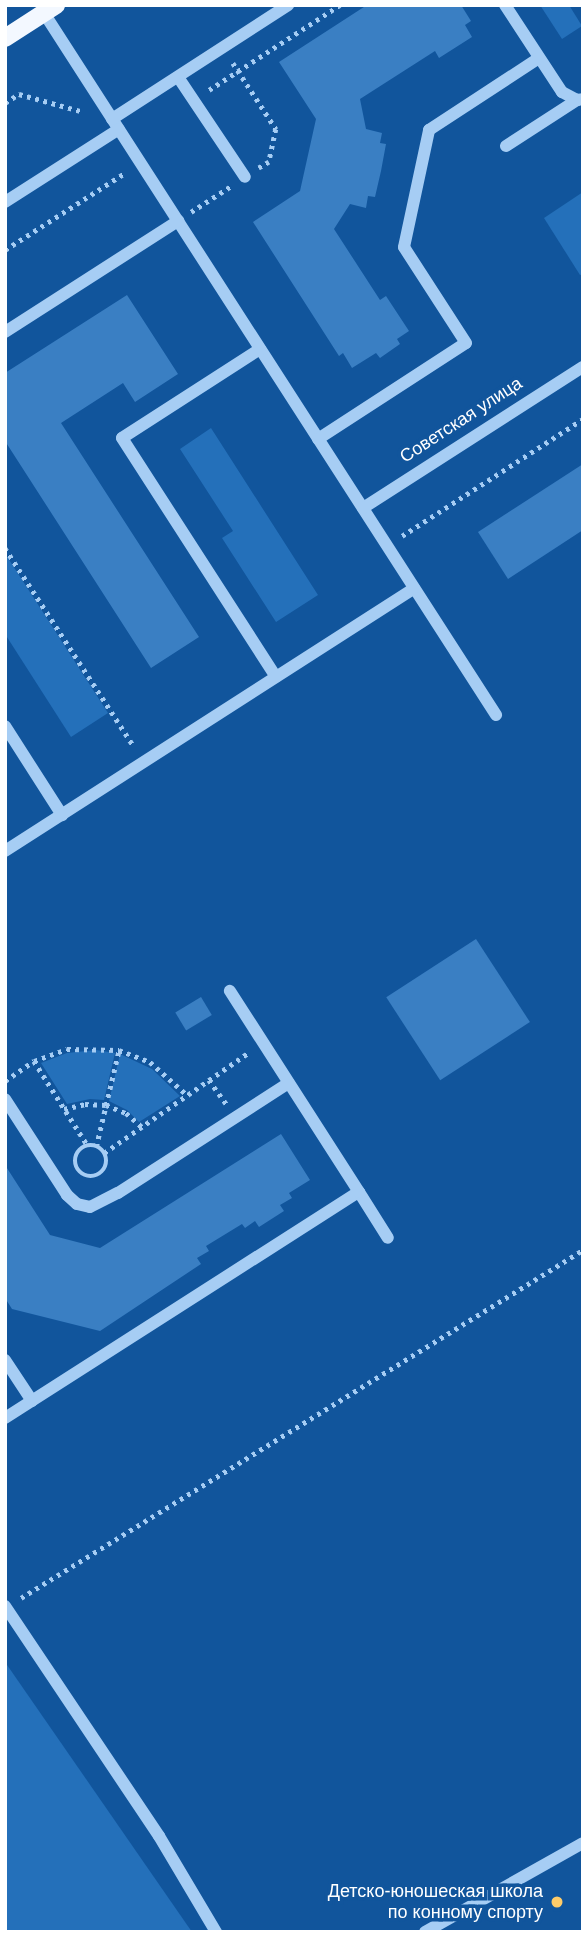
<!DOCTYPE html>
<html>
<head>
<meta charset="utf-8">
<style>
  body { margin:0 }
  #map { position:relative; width:588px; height:1937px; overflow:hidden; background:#11559c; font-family:Helvetica,sans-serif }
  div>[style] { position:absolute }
  .green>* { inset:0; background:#2470ba }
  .building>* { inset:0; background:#3a7fc3; transform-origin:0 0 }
  .path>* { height:4.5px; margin-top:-2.25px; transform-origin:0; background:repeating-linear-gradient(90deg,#a6cdf4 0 3.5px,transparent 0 8.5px) }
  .path>.ring { margin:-2.25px; padding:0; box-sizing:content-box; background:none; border:4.5px solid #a6cdf4; border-radius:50% }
  .minor>* { height:12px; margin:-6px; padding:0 6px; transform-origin:6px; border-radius:6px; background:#a6cdf4 }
  .major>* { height:18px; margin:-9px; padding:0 9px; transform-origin:9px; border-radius:9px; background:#f3f8ff }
  .dots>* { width:19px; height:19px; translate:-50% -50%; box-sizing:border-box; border:4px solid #11559c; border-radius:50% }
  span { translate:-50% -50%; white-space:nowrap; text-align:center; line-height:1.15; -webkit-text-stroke:7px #11559c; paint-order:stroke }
  .street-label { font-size:18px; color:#fff }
  .poi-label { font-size:18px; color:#fff }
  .right { translate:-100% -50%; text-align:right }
  .frame { position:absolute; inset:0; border:7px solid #fff; pointer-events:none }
</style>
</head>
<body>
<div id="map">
  <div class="green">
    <div style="clip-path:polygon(540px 5px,569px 5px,582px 26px,562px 39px)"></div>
    <div style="clip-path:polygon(583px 192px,583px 274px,580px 275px,544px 218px)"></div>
    <div style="clip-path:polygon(211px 428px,318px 595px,276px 622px,222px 538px,233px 531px,180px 449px)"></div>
    <div style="clip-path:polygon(6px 555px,108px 713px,71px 737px,5px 634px)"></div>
    <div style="clip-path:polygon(96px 1050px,115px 1053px,104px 1100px,90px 1099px,67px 1104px,41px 1063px,67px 1053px)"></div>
    <div style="clip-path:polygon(120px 1054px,152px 1069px,180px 1096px,139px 1122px,127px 1110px,109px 1101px)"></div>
    <div style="clip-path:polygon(5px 1662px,192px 1932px,5px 1932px)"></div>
  </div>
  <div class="building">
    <div style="clip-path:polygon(367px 5px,461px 5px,471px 21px,465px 25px,472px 37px,439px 58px,435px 51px,360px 99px,366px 129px,382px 133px,380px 143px,386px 144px,381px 171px,375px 197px,368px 196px,366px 208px,350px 204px,334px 229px,380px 300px,386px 296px,409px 331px,397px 339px,400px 344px,380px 358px,376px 353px,352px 368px,343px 353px,339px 356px,253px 222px,300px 191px,316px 119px,279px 62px)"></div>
    <div style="clip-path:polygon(127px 295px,178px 374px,135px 402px,123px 383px,61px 423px,199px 637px,151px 668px,5px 441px,5px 373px)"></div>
    <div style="clip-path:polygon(583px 464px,583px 530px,508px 579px,478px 532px)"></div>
    <div style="left:476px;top:939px;width:99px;height:107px;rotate:57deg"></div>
    <div style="left:201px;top:997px;width:21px;height:30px;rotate:59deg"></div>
    <div style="clip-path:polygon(281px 1134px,310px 1180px,289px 1193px,292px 1198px,280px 1205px,284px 1211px,259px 1227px,255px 1221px,245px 1228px,242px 1224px,206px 1246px,209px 1251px,197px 1258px,201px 1264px,100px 1331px,12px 1309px,5px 1298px,5px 1165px,50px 1235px,100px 1248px)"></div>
  </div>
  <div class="path">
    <div style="left:233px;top:63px;width:79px;rotate:56.9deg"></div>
    <div style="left:276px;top:129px;width:34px;rotate:102deg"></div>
    <div style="left:269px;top:162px;width:12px;rotate:149deg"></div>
    <div style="left:209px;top:90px;width:156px;rotate:-33deg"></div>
    <div style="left:5px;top:103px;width:17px;rotate:-33deg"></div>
    <div style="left:19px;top:94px;width:67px;rotate:15.5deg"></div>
    <div style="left:191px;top:212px;width:48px;rotate:-33deg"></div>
    <div style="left:5px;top:250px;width:143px;rotate:-32.7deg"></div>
    <div style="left:402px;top:536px;width:216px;rotate:-32.9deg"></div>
    <div style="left:5px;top:548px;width:237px;rotate:57deg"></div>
    <div style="left:34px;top:1061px;width:35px;rotate:-20deg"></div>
    <div style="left:67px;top:1049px;width:52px;rotate:1.1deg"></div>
    <div style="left:119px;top:1050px;width:33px;rotate:21deg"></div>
    <div style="left:150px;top:1062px;width:50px;rotate:41.7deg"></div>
    <div style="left:209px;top:1080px;width:31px;rotate:54deg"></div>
    <div style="left:5px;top:1081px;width:35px;rotate:-35deg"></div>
    <div style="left:34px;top:1061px;width:101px;rotate:57.6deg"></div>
    <div style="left:64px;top:1109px;width:22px;rotate:-13deg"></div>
    <div style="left:85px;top:1104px;width:21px;rotate:3deg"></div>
    <div style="left:106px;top:1105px;width:22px;rotate:22deg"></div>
    <div style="left:126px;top:1113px;width:21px;rotate:41deg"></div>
    <div class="ring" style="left:75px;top:1145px;width:27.5px;height:27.5px"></div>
    <div style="left:96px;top:1147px;width:100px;rotate:-76.7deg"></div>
    <div style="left:104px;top:1153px;width:175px;rotate:-34.8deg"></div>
    <div style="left:21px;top:1598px;width:661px;rotate:-31.77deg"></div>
  </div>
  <div class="minor">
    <div style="left:505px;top:5px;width:104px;rotate:56.8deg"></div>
    <div style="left:562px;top:92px;width:17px;rotate:28deg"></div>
    <div style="left:577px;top:100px;width:6px;rotate:-9deg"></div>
    <div style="left:44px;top:13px;width:835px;rotate:57.22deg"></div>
    <div style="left:178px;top:77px;width:120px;rotate:56.2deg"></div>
    <div style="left:112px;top:119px;width:210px;rotate:-32.9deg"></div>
    <div style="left:506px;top:146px;width:85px;rotate:-32.9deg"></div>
    <div style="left:5px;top:202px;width:135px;rotate:-32.6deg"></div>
    <div style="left:5px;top:332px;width:206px;rotate:-32.7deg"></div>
    <div style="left:260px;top:349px;width:164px;rotate:147.2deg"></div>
    <div style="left:122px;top:438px;width:284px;rotate:57.2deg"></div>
    <div style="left:318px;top:439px;width:176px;rotate:-33deg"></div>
    <div style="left:466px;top:343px;width:114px;rotate:-122.9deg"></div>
    <div style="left:404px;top:247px;width:120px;rotate:-77.9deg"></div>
    <div style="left:429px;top:130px;width:131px;rotate:-33.2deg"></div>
    <div style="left:363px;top:508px;width:261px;rotate:-32.7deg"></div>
    <div style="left:5px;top:726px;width:106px;rotate:57.4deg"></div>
    <div style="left:5px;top:851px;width:486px;rotate:-32.7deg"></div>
    <div style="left:5px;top:1099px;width:114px;rotate:57.1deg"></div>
    <div style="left:67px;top:1195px;width:13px;rotate:42deg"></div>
    <div style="left:77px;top:1204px;width:13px;rotate:13deg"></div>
    <div style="left:90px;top:1207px;width:31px;rotate:-27deg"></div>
    <div style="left:118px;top:1193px;width:203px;rotate:-32.8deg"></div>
    <div style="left:359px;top:1192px;width:54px;rotate:57.8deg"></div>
    <div style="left:5px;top:1360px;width:49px;rotate:56.6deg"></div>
    <div style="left:5px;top:1418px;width:420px;rotate:-32.6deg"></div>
    <div style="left:359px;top:1192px;width:239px;rotate:-122.7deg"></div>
    <div style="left:5px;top:1606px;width:277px;rotate:56.2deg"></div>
    <div style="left:159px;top:1836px;width:112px;rotate:59.3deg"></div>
    <div style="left:425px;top:1932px;width:181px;rotate:-29.4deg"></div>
  </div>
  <div class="major">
    <div style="left:5px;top:38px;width:61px;rotate:-32.9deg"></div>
  </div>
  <div class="dots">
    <div style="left:557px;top:1902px;background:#ffcc69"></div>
  </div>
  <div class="street-label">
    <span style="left:461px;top:420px;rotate:-33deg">Советская улица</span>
  </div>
  <div class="poi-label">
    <span class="right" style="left:543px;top:1902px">Детско-юношеская школа<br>по конному спорту</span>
  </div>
  <div class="frame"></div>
</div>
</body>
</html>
